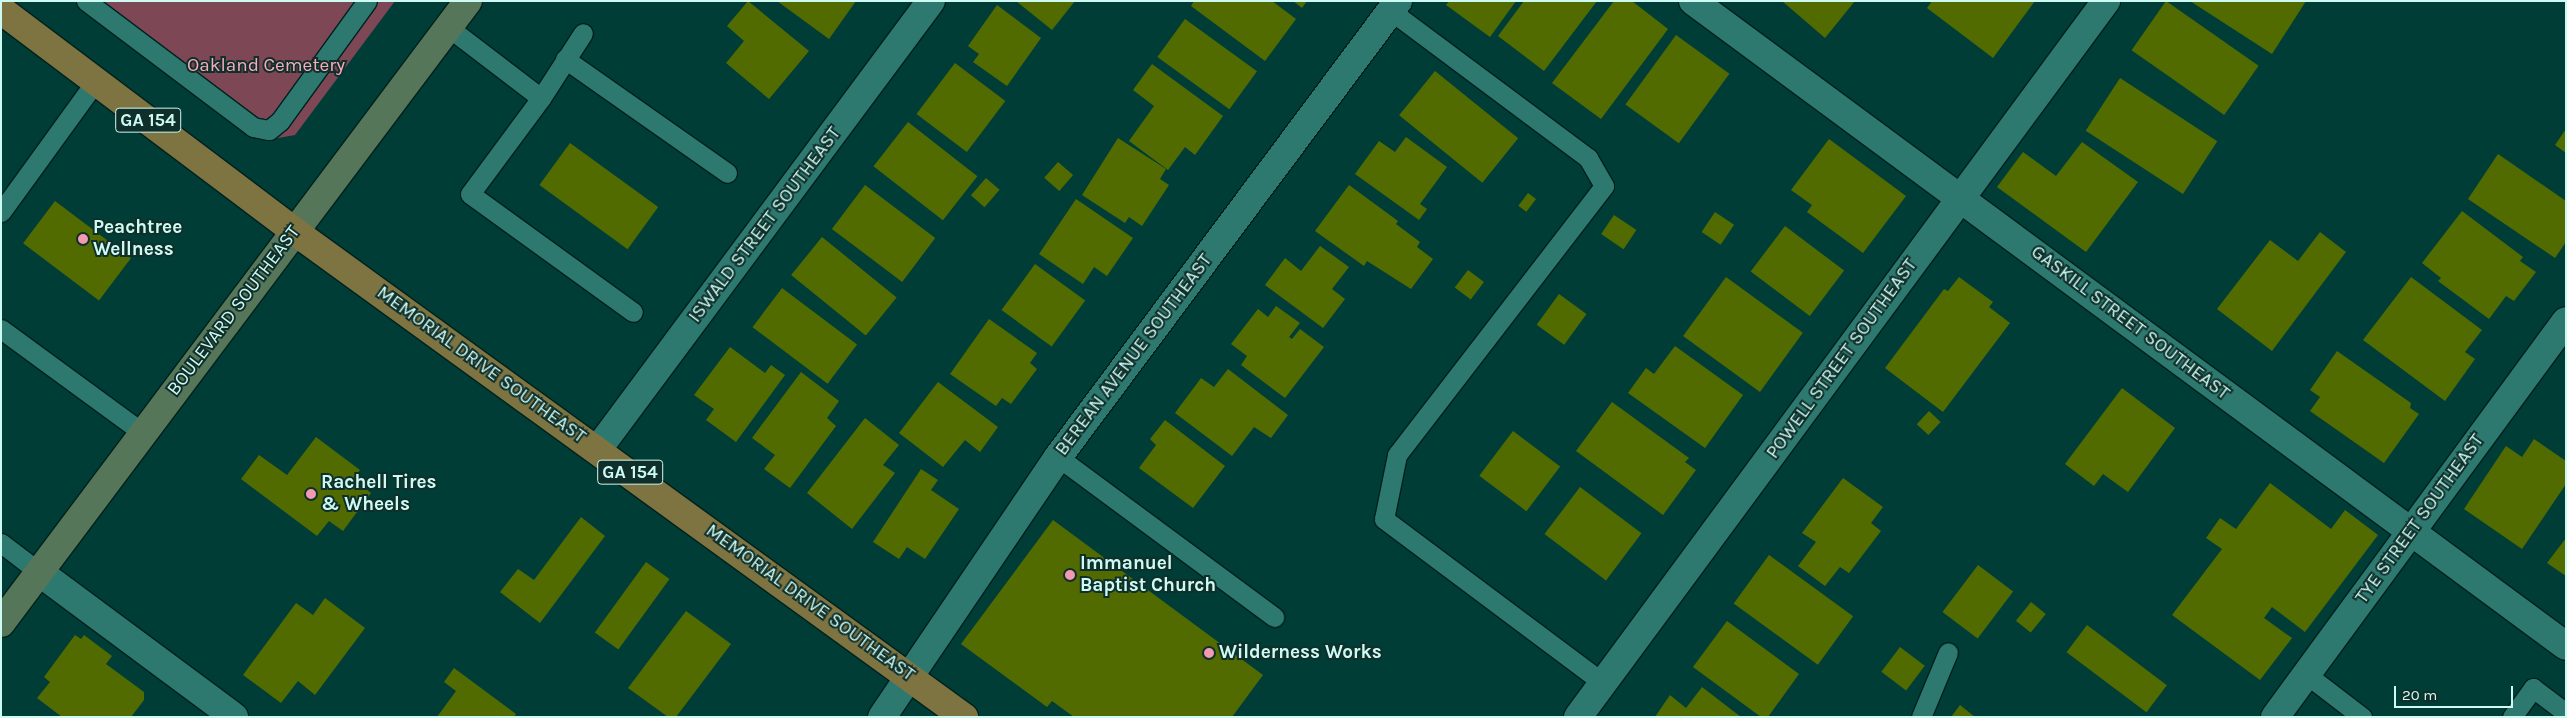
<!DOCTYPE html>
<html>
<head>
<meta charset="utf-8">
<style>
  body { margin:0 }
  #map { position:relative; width:2567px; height:718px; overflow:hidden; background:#003d37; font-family:Karla,sans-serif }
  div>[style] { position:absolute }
  .green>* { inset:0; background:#7e4755 }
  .building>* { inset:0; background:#526b01; transform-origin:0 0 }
  .roads { filter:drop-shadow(1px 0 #01211d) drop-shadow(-1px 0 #01211d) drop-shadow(0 1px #01211d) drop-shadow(0 -1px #01211d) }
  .lane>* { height:19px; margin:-9.5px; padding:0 9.5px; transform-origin:9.5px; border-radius:9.5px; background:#2d7970 }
  .street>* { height:28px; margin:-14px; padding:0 14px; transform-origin:14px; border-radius:14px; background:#2d7970 }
  .secondary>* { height:28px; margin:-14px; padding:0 14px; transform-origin:14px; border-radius:14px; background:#567659 }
  .primary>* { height:28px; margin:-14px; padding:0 14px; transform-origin:14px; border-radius:14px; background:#7e7442 }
  .dots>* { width:14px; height:14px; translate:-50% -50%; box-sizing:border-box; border:2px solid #102f2b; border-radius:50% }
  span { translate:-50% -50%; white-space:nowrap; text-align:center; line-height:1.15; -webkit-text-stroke:4px #102f2b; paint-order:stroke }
  .shield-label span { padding:1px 4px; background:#102f2b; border:1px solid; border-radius:4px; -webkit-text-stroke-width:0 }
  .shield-label { font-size:18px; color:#cdfbf3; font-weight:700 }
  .park-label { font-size:19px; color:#f7acbd }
  .street-label { font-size:19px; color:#cdfbf3 }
  .poi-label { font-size:19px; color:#cdfbf3; font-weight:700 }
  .left { translate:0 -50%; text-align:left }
  .frame { position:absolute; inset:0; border:2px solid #cdfbf3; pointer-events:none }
  .scale { position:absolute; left:2394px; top:686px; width:119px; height:22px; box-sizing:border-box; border:2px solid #cdfbf3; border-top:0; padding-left:6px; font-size:15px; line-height:18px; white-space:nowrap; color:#cdfbf3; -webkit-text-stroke:4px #102f2b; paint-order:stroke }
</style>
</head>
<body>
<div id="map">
  <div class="green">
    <div style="clip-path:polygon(74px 1px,395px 1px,295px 135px,267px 140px,257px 139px)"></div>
  </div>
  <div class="building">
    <div style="clip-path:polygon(748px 1px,809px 51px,769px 99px,726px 63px,744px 41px,727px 26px)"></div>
    <div style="clip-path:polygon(777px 1px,856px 1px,829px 39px)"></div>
    <div style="clip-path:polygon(1016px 1px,1075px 1px,1052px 30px)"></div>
    <div style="clip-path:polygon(1194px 1px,1272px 1px,1296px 19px,1265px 61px,1191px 6px)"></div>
    <div style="clip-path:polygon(1293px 1px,1307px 1px,1302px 8px)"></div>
    <div style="clip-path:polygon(1449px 1px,1516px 1px,1490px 37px,1446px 5px)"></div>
    <div style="clip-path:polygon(1524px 1px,1597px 1px,1544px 71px,1498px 36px)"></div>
    <div style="clip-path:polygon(1614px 1px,1632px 1px,1668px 29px,1601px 119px,1552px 83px)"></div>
    <div style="clip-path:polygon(1782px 1px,1855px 1px,1825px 38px)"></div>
    <div style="clip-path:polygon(1932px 1px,2035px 1px,1993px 58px,1927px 8px)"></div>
    <div style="left:2166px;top:1px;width:113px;height:60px;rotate:35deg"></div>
    <div style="clip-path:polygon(2190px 1px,2306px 1px,2272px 54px)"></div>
    <div style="clip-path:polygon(997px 5px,1041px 38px,1007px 86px,973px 62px,979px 54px,968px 46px)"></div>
    <div style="left:1185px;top:19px;width:89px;height:47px;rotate:36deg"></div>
    <div style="left:1676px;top:35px;width:66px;height:86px;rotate:36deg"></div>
    <div style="left:955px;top:63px;width:63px;height:64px;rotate:37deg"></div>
    <div style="clip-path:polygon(1152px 64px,1223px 116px,1195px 155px,1185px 147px,1168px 170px,1129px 141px,1154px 106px,1133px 90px)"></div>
    <div style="left:1435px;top:71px;width:107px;height:57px;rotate:39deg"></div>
    <div style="left:2120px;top:78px;width:116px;height:63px;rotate:33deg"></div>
    <div style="left:908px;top:122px;width:88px;height:56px;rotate:38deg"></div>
    <div style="clip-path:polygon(2566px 129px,2566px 153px,2555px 145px)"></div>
    <div style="clip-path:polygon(1406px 137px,1447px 167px,1420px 204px,1427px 209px,1419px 220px,1355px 174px,1379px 141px,1395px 152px)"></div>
    <div style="clip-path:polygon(1118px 138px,1166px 169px,1160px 179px,1169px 185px,1142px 226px,1129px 217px,1125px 223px,1082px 195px)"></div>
    <div style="clip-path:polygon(1829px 139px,1906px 196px,1863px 253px,1807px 212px,1812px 205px,1791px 190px)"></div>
    <div style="clip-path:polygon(2082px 142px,2138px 182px,2086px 252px,1997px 187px,2023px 152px,2056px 176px)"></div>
    <div style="left:570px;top:143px;width:109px;height:52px;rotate:36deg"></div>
    <div style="clip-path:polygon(2498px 154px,2566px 201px,2566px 242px,2555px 258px,2468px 199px)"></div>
    <div style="left:1058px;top:162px;width:20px;height:21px;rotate:41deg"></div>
    <div style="left:986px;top:178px;width:18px;height:23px;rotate:41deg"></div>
    <div style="left:865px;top:185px;width:88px;height:55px;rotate:37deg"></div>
    <div style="clip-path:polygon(1349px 185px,1398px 221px,1396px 224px,1420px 242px,1417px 247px,1433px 259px,1411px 289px,1367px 261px,1364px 266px,1315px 231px)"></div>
    <div style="left:1528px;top:193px;width:10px;height:16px;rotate:37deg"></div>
    <div style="clip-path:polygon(1076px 199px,1133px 238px,1107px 276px,1094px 267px,1083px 284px,1039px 254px)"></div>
    <div style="left:55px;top:201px;width:95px;height:53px;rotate:37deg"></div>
    <div style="clip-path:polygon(2462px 211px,2523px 257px,2520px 261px,2536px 272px,2514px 301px,2506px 296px,2489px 319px,2438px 281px,2441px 278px,2422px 263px)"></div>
    <div style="left:1715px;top:212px;width:23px;height:24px;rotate:34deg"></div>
    <div style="left:1614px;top:215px;width:27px;height:23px;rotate:34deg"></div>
    <div style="left:1785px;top:226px;width:74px;height:57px;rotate:37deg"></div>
    <div style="clip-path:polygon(2320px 232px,2346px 252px,2272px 351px,2217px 309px,2270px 240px,2298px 261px)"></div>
    <div style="left:822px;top:237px;width:96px;height:49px;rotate:39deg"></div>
    <div style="clip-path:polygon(1320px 246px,1349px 267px,1332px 289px,1345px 299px,1323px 328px,1265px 285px,1285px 258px,1301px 271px)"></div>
    <div style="left:1035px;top:264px;width:62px;height:57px;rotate:36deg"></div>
    <div style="left:1468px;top:270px;width:20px;height:22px;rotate:37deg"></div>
    <div style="left:1726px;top:277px;width:95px;height:73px;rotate:36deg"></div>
    <div style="clip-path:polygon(1959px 277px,1993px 302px,1989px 307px,2010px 323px,1943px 412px,1885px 368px,1944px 289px,1948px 291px)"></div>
    <div style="clip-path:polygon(2411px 277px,2482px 330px,2465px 352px,2475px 359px,2445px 401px,2363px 340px)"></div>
    <div style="left:782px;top:288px;width:94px;height:49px;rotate:37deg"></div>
    <div style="left:1559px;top:294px;width:34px;height:38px;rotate:36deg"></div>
    <div style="clip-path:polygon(1276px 306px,1300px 323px,1289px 337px,1292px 339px,1300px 329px,1324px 347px,1285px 398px,1241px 365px,1247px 356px,1231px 344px,1258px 309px,1268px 317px)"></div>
    <div style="clip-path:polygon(989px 319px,1037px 353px,1030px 363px,1037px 369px,1011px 404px,1002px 398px,996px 406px,950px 374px)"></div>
    <div style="clip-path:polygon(1675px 346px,1743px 395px,1705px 448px,1628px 393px,1646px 368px,1654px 374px)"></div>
    <div style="clip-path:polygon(730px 347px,765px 373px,771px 365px,785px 375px,736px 442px,706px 420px,714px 409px,694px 395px)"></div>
    <div style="clip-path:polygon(2337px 351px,2411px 403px,2410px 408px,2419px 414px,2384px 463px,2310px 411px,2320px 397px,2310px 390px)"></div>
    <div style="clip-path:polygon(1228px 369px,1288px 415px,1271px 438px,1254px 427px,1232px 456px,1175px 413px,1201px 378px,1214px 387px)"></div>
    <div style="clip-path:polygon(801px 372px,839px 401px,827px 418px,836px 426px,790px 488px,764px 469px,775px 455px,752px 438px)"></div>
    <div style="clip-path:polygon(938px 382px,998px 427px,980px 452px,965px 440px,943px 467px,899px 433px)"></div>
    <div style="clip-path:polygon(2122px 388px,2175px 428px,2128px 492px,2103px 474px,2094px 486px,2065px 464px)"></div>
    <div style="clip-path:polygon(1612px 402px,1689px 458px,1685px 462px,1696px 470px,1663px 515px,1576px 451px)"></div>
    <div style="left:1929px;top:411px;width:16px;height:18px;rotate:43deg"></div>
    <div style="clip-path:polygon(865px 418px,899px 445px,883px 465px,895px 473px,852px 529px,807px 493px)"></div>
    <div style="clip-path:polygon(1165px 420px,1225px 466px,1193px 508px,1139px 468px,1156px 445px,1150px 439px)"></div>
    <div style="left:1513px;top:431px;width:59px;height:56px;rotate:37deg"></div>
    <div style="clip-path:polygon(316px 437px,360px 470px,353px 479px,371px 493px,343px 531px,329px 521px,317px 536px,241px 479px,259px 455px,287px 475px)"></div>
    <div style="clip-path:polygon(2534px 439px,2566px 461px,2566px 484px,2522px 549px,2464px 509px,2506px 446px,2522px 457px)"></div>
    <div style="clip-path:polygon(921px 469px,938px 480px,931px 490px,959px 509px,925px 559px,907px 547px,899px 559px,873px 542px)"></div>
    <div style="clip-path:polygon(1843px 478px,1883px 507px,1871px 523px,1881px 531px,1849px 573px,1840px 567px,1825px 586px,1798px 566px,1816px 542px,1802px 533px)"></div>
    <div style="clip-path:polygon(2270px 483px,2331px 529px,2345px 510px,2378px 535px,2305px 632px,2272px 607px,2264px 618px,2292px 638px,2260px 680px,2172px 615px,2222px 549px,2206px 538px,2220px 518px,2236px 529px)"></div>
    <div style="left:1580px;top:487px;width:77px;height:59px;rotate:37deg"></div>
    <div style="clip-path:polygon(581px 517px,605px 536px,540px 623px,500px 592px,518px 569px,534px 580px)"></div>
    <div style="clip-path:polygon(1053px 520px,1263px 675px,1232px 717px,1074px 717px,1052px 701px,1047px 707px,961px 644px)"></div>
    <div style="clip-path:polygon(2566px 538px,2566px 576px,2547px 563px)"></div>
    <div style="left:1769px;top:555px;width:104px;height:60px;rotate:36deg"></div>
    <div style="left:646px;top:562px;width:29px;height:87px;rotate:36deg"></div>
    <div style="left:1978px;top:565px;width:44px;height:59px;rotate:37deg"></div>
    <div style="clip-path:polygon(325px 598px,365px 628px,315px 695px,298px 681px,281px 703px,243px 675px,296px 603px,313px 615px)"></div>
    <div style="left:2031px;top:602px;width:19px;height:24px;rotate:39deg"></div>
    <div style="clip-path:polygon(686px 611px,731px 644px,676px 717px,668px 717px,628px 688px)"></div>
    <div style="clip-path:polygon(1727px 621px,1799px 674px,1768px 717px,1761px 717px,1693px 667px)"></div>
    <div style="left:2087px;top:625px;width:100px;height:34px;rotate:37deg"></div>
    <div style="clip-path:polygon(75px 635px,81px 639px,84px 635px,112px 656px,106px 664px,144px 692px,144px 700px,131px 717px,62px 717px,37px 698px,50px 682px,44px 677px)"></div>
    <div style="left:1900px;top:647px;width:31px;height:31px;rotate:37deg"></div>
    <div style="clip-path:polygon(454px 668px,516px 714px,514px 717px,437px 717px,456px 691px,444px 682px)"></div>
    <div style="clip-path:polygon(1702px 687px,1741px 717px,1655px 717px,1670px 695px,1686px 708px)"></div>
    <div style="clip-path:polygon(1960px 705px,1975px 717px,1951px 717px)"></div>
  </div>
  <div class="roads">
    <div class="lane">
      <div style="left:86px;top:1px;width:209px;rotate:37deg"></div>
      <div style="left:253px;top:127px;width:16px;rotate:11deg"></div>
      <div style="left:269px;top:130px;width:14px;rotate:-39deg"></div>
      <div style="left:280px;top:121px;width:148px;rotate:-54.1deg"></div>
      <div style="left:1391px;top:11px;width:246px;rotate:36.7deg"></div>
      <div style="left:1588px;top:158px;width:32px;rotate:60deg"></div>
      <div style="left:1604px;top:186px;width:339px;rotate:127.6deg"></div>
      <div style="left:1397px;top:455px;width:65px;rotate:101.5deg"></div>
      <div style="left:1384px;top:519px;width:274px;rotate:36.8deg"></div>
      <div style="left:448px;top:27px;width:117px;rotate:37.4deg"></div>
      <div style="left:541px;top:98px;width:77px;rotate:-57.1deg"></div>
      <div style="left:565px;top:59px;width:198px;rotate:35.1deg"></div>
      <div style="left:541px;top:98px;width:119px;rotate:126.5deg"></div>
      <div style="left:470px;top:194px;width:201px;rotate:35.9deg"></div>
      <div style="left:1px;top:212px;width:162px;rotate:-54.1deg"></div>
      <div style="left:1px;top:329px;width:176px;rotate:36.2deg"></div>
      <div style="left:1058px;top:457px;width:269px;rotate:36.5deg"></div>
      <div style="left:1px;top:543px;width:48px;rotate:37.3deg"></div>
      <div style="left:2306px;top:674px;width:71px;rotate:37.5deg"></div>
      <div style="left:1921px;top:717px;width:70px;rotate:-67.4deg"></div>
      <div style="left:2512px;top:717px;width:36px;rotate:-54deg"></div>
      <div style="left:2533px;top:688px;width:41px;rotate:37.1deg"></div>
    </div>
    <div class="street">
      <div style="left:1693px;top:1px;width:1085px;rotate:36.46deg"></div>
      <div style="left:598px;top:449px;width:558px;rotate:-53.38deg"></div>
      <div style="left:39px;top:572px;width:243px;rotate:36.6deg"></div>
      <div style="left:882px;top:717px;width:314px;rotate:-55.9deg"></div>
      <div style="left:1058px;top:457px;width:569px;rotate:-53.29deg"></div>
      <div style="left:1578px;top:717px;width:890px;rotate:-53.59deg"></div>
      <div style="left:2275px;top:717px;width:491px;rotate:-53.7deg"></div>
    </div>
    <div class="secondary">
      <div style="left:1px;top:623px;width:778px;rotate:-53.1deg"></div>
    </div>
    <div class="primary">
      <div style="left:1px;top:10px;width:367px;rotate:37deg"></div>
      <div style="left:294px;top:231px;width:828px;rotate:35.96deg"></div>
    </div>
  </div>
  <div class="dots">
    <div style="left:83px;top:239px;background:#f29aaf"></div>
    <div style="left:311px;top:494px;background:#f29aaf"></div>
    <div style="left:1070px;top:575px;background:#f29aaf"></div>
    <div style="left:1209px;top:653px;background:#f29aaf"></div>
  </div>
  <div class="shield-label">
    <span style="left:148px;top:120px">GA 154</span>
    <span style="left:630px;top:472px">GA 154</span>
  </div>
  <div class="park-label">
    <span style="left:266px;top:66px">Oakland Cemetery</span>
  </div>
  <div class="street-label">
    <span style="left:765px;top:225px;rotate:-53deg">ISWALD STREET SOUTHEAST</span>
    <span style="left:234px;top:311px;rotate:-53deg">BOULEVARD SOUTHEAST</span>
    <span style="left:2130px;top:323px;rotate:37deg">GASKILL STREET SOUTHEAST</span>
    <span style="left:1134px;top:355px;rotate:-53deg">BEREAN AVENUE SOUTHEAST</span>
    <span style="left:1842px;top:359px;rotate:-54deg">POWELL STREET SOUTHEAST</span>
    <span style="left:481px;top:365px;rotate:36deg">MEMORIAL DRIVE SOUTHEAST</span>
    <span style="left:2420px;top:519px;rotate:-54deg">TYE STREET SOUTHEAST</span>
    <span style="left:810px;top:603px;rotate:36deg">MEMORIAL DRIVE SOUTHEAST</span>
  </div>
  <div class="poi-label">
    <span class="left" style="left:93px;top:239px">Peachtree<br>Wellness</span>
    <span class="left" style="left:321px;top:494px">Rachell Tires<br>&amp; Wheels</span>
    <span class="left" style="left:1080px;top:575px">Immanuel<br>Baptist Church</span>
    <span class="left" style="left:1219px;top:653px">Wilderness Works</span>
  </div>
  <div class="frame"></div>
  <div class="scale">20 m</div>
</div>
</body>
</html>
